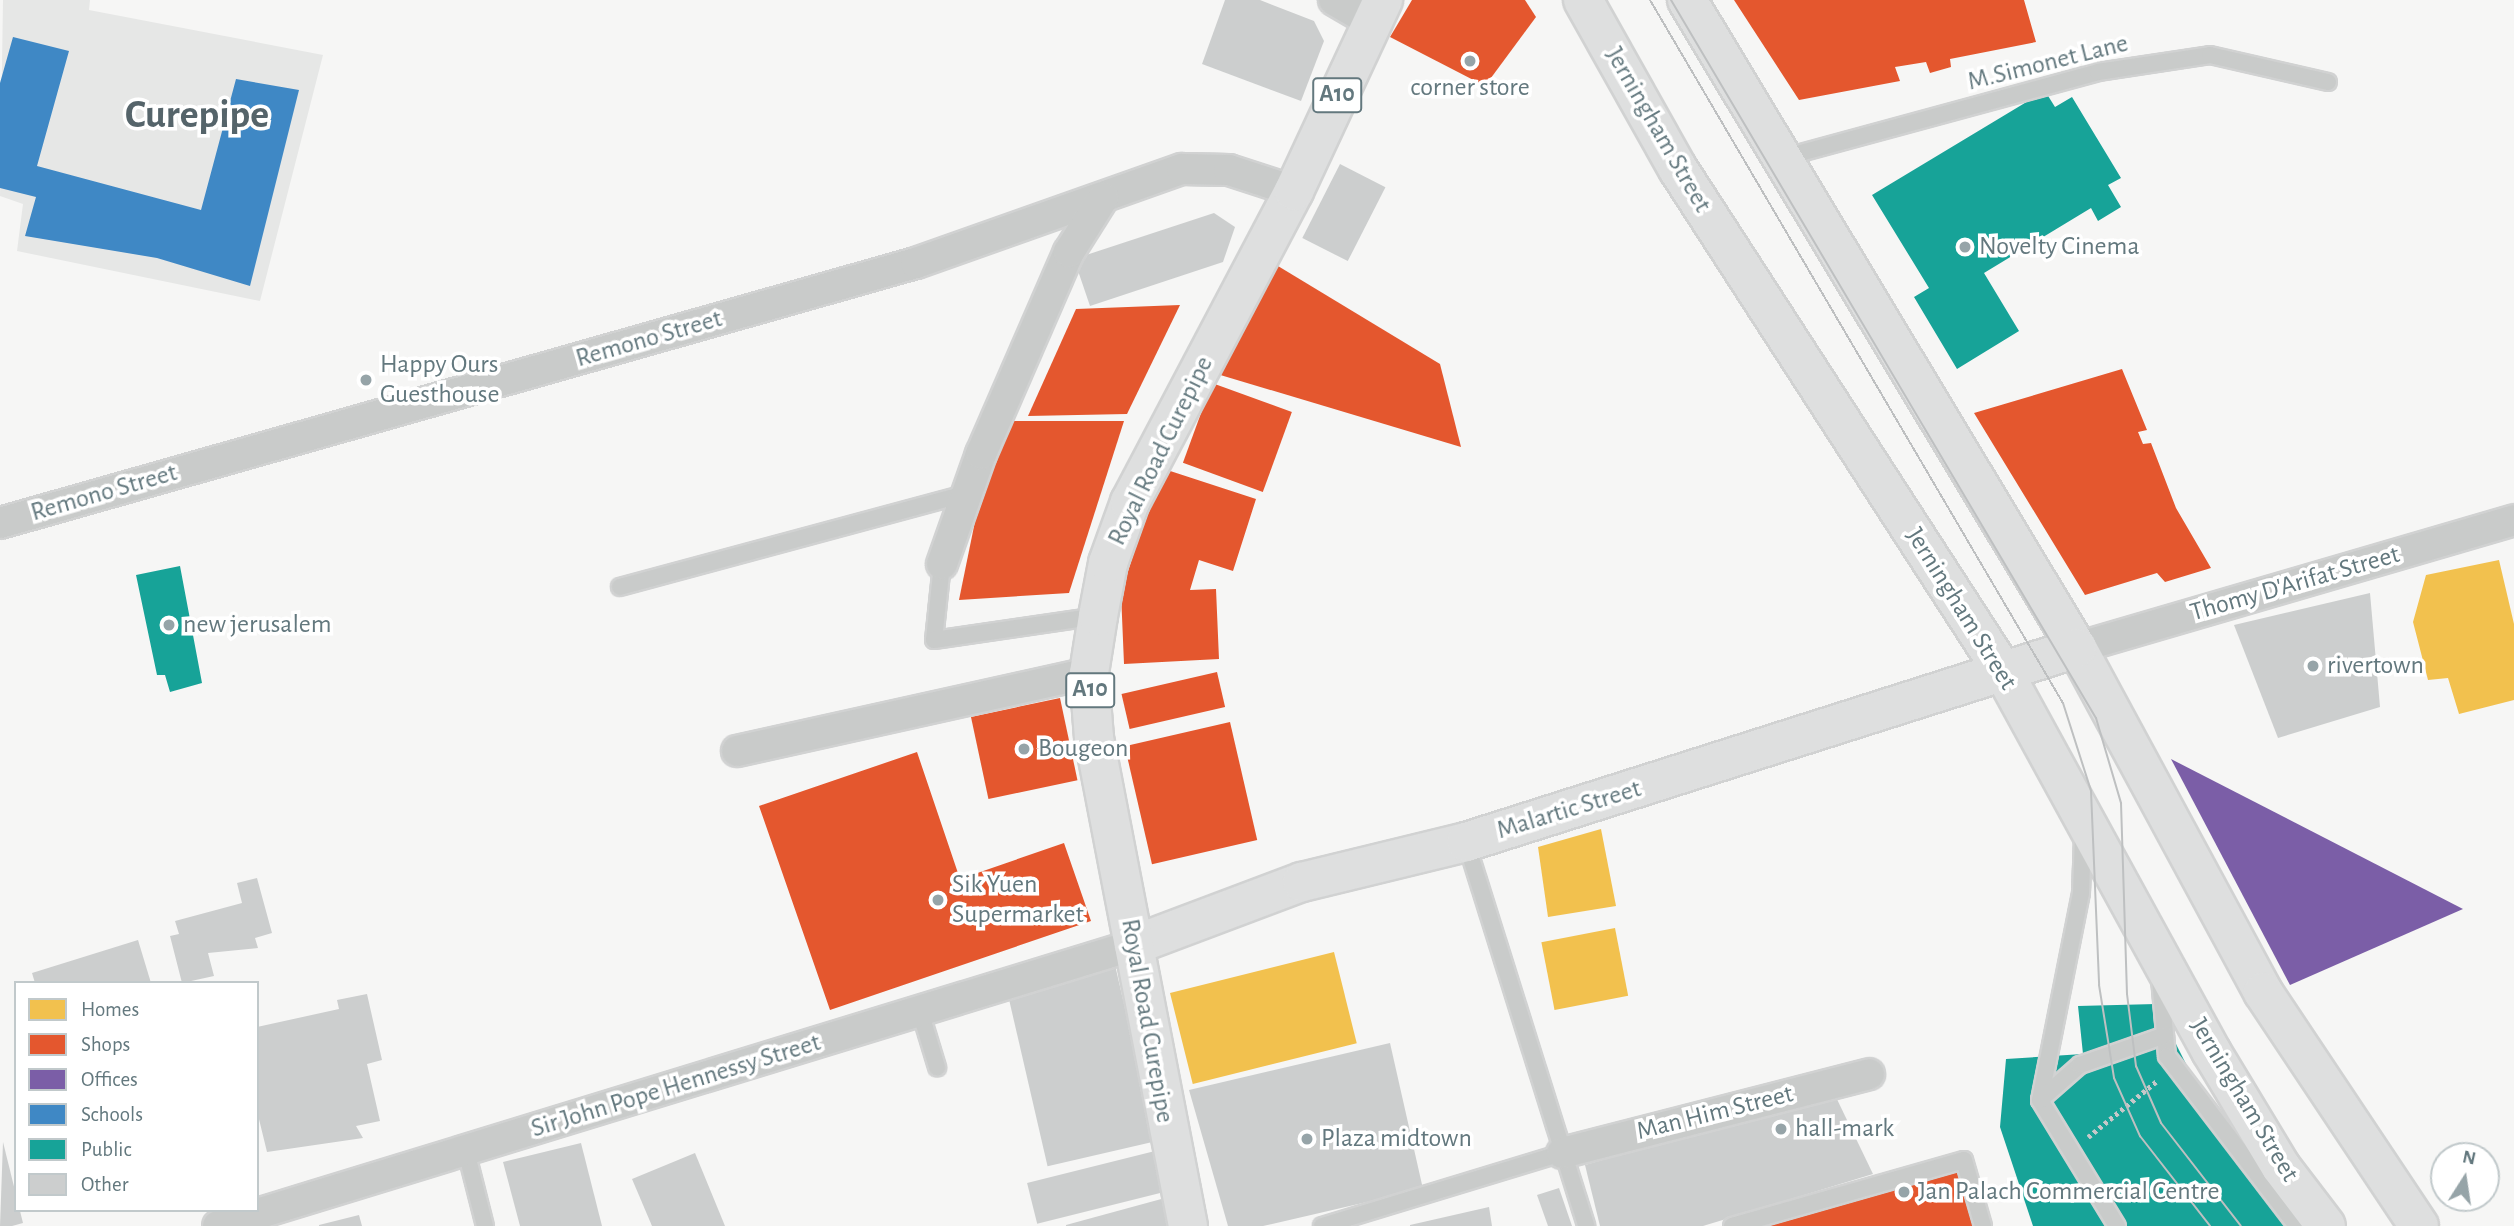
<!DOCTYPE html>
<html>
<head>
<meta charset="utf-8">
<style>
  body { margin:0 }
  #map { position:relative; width:2514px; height:1226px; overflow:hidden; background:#f6f6f5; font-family:"Alegreya Sans",sans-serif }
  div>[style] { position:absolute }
  .built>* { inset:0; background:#e6e7e6 }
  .homes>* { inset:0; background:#f2c14e; transform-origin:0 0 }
  .shops>* { inset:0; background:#e4572e; transform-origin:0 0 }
  .offices>* { inset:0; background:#7b5ea7 }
  .schools>* { inset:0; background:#3f88c5 }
  .public>* { inset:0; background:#17a398 }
  .building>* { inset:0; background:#cccece; transform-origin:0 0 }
  .path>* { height:4.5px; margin-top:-2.25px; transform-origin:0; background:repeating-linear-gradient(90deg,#c6c8c9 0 3.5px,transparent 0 7px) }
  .roads { filter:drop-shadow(2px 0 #d1d2d2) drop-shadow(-2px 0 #d1d2d2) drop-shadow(0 2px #d1d2d2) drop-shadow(0 -2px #d1d2d2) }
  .lane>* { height:16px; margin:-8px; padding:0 8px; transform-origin:8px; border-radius:8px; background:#c9cbca }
  .street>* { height:30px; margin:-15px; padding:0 15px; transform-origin:15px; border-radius:15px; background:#c9cbca }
  .secondary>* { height:38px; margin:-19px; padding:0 19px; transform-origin:19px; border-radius:19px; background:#dedfdf }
  .primary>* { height:38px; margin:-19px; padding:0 19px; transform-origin:19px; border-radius:19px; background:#dedfdf }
  .tram>* { height:2px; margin:-1px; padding:0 1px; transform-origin:1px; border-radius:1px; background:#bec0c1 }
  .dots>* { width:19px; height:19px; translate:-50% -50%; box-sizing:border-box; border:4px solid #fff; border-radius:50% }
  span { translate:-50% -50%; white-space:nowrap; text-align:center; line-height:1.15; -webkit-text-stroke:7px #fff; paint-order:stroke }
  .shield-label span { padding:2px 5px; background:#fff; border:2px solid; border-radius:5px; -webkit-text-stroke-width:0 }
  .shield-label { font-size:24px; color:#63787e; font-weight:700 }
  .street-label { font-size:26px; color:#63787e }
  .poi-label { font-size:26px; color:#63787e }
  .left { translate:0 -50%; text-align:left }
  .town-label { font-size:40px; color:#55646a; font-weight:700 }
  .legend { position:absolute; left:14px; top:981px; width:245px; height:231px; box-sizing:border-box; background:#fff; border:2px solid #c1c9cb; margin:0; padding:9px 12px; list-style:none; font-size:21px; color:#63787e }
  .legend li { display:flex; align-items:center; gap:14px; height:35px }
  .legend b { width:35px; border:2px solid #c1c9cb }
  .north { position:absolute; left:2430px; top:1142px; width:70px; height:70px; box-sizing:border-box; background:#fff; border:2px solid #c1c9cb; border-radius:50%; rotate:12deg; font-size:19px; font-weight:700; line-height:28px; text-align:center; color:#63787e }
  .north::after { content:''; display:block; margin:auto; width:24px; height:32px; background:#96a4a8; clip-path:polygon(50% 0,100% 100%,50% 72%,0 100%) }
</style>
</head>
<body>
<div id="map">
  <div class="built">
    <div style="clip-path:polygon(3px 0,90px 0,89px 10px,323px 55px,260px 301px,17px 251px,23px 204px,0 196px)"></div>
  </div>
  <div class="homes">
    <div style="clip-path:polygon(2499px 560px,2514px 624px,2514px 700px,2459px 714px,2448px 678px,2428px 680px,2413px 622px,2426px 575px)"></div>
    <div style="clip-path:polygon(1601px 829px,1616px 906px,1548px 917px,1538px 847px)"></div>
    <div style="left:1615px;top:928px;width:69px;height:75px;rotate:79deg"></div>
    <div style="left:1334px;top:952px;width:94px;height:169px;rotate:76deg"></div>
  </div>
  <div class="shops">
    <div style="clip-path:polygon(1412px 0,1525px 0,1536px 17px,1485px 86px,1390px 37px)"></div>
    <div style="clip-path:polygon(1734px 0,2024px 0,2036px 42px,1950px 59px,1951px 67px,1930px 73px,1926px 62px,1895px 67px,1900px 81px,1799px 100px)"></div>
    <div style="clip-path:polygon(1273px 263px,1440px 364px,1461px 447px,1217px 374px)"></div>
    <div style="clip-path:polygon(1180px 305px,1127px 414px,1028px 416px,1076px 309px)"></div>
    <div style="clip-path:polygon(2122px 369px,2147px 430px,2138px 432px,2143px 444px,2151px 443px,2176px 508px,2211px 568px,2165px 582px,2157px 573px,2085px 595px,1974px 413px)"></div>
    <div style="left:1212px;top:383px;width:85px;height:85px;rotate:20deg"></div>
    <div style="clip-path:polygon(1012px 421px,1124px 421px,1069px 593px,959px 600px,982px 487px)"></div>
    <div style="clip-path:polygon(1161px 468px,1256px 499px,1233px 571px,1199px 560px,1190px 590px,1216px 589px,1219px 659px,1124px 664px,1121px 593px)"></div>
    <div style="left:1217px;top:672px;width:36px;height:98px;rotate:77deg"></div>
    <div style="left:1060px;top:698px;width:84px;height:91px;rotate:78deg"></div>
    <div style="left:1230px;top:722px;width:121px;height:108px;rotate:77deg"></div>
    <div style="clip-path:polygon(917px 752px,960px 879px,1064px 843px,1091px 921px,830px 1010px,759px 806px)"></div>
    <div style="clip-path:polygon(1959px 1158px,1975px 1226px,1727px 1226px)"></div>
  </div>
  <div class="offices">
    <div style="clip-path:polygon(2171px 759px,2463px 909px,2290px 985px)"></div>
  </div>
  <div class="schools">
    <div style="clip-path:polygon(13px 37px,69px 51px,37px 166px,201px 210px,236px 79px,299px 90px,250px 286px,157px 258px,25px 236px,36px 197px,0 188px,0 83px)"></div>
  </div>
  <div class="public">
    <div style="clip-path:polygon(2045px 91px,2055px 107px,2072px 97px,2121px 178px,2108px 185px,2121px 207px,2098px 221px,2091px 208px,1984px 273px,2019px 331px,1957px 369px,1914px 297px,1929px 288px,1872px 195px)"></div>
    <div style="clip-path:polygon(180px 566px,202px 683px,170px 692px,165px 675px,157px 675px,136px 575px)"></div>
    <div style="clip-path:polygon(2156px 1004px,2203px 1098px,2300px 1226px,2033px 1226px,2000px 1127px,2006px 1059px,2083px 1054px,2078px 1006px)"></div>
  </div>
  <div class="building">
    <div style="clip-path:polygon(1225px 0,1260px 0,1314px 21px,1324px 41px,1301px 101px,1202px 64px)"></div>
    <div style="left:1340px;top:164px;width:51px;height:83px;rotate:27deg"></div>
    <div style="clip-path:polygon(1214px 213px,1235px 227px,1223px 262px,1090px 306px,1074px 259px)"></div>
    <div style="clip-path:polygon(2370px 593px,2380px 707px,2278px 738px,2234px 625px)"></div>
    <div style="clip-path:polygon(257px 878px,272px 933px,255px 938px,258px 948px,208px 953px,214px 976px,182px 983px,170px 936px,179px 934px,175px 921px,242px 903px,237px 883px)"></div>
    <div style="clip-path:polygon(138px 940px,151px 983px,35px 983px,32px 973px)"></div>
    <div style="left:1115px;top:965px;width:181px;height:111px;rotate:77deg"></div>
    <div style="clip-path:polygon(367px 994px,382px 1060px,367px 1064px,380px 1121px,356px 1126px,363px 1138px,267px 1152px,257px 1111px,257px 1027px,339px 1009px,337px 1000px)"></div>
    <div style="clip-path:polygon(1390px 1043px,1423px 1189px,1263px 1226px,1228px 1226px,1189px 1090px)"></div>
    <div style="clip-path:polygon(1834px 1093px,1873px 1174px,1703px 1226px,1600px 1226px,1585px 1165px)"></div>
    <div style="clip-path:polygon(3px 1142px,23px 1223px,12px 1226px,0 1226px)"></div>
    <div style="clip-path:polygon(581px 1143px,602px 1226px,520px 1226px,503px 1162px)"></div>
    <div style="left:1159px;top:1150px;width:42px;height:136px;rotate:76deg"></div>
    <div style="clip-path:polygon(695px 1153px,725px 1226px,652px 1226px,632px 1179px)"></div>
    <div style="clip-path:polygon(1559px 1188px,1572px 1226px,1548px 1226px,1537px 1195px)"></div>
    <div style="clip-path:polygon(1165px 1198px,1173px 1226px,1066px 1226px,1066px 1225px)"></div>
    <div style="clip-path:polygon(1489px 1207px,1492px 1226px,1410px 1226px,1410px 1225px)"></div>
    <div style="clip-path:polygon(359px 1215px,362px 1226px,319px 1226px,319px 1225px)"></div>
  </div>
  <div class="path">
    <div style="left:2088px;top:1137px;width:89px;rotate:-39.1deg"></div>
  </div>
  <div class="roads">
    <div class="lane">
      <div style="left:1782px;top:158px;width:327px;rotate:-15.2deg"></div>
      <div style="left:2098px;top:72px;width:113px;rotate:-8.6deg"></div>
      <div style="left:2210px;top:55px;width:121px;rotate:12.9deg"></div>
      <div style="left:942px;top:564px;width:76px;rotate:96deg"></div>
      <div style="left:934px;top:640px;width:166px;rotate:-8.3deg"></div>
      <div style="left:620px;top:587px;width:360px;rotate:-15.1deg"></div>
      <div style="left:2083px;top:836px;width:57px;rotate:92deg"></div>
      <div style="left:2081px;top:893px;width:211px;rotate:101.2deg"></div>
      <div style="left:2040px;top:1100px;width:148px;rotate:58.6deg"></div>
      <div style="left:1466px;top:842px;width:402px;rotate:72.6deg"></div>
      <div style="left:2160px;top:979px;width:77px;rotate:84.8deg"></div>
      <div style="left:2167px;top:1056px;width:214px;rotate:52.6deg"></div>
      <div style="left:920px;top:1011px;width:59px;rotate:73.1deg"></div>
      <div style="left:2040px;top:1100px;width:53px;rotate:-41.2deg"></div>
      <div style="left:2080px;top:1065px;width:90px;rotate:-19.4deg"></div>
      <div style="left:466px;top:1151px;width:77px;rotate:75.8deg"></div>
      <div style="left:1322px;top:1226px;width:251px;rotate:-16.9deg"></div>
      <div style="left:1732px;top:1226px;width:241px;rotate:-15.9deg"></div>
      <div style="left:1964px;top:1160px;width:69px;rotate:73.9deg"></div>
    </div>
    <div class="street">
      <div style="left:1334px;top:0;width:42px;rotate:30.3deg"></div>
      <div style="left:0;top:523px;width:952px;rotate:-15.85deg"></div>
      <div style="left:916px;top:263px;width:282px;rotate:-19.5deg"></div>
      <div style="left:1182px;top:169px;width:47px;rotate:1.2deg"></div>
      <div style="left:1229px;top:170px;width:68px;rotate:17.9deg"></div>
      <div style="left:942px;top:564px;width:117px;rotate:-70.5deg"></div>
      <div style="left:981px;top:454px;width:220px;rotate:-66.5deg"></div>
      <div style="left:1069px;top:252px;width:64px;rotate:-57.8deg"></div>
      <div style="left:2077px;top:648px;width:455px;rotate:-16.3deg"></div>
      <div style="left:737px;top:751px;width:361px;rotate:-12.5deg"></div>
      <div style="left:1562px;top:1153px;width:317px;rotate:-14.4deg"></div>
      <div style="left:218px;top:1226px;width:958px;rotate:-17.05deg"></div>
    </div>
    <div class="secondary">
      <div style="left:1583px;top:0;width:194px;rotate:60.7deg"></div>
      <div style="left:1678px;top:169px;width:600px;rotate:57.1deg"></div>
      <div style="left:2004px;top:673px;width:431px;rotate:61.3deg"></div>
      <div style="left:2211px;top:1051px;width:135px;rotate:58.9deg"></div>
      <div style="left:2281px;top:1167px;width:74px;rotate:52.7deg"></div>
      <div style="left:1687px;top:0;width:756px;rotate:58.96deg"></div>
      <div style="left:2077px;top:648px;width:391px;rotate:61.6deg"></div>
      <div style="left:2263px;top:992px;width:281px;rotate:56.3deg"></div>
      <div style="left:1134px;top:945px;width:179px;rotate:-20.6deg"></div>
      <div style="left:1302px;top:882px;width:169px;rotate:-13.7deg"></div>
      <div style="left:1466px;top:842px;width:641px;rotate:-17.62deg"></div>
    </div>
    <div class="primary">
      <div style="left:1188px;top:1226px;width:497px;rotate:-100.9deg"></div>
      <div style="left:1094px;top:738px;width:65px;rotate:-94.4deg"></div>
      <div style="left:1089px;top:673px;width:58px;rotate:-81deg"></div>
      <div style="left:1098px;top:616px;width:54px;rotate:-79.3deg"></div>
      <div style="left:1108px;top:563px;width:65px;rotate:-70.2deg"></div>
      <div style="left:1130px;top:502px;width:352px;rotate:-62.2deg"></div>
      <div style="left:1294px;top:191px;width:211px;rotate:-65deg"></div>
    </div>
  </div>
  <div class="tram">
    <div style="left:1650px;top:0;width:815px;rotate:59.57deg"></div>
    <div style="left:2063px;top:703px;width:92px;rotate:72.3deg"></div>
    <div style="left:2091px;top:791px;width:194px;rotate:87.6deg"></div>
    <div style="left:2099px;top:985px;width:94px;rotate:80.8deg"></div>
    <div style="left:2114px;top:1078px;width:64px;rotate:65.9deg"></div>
    <div style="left:2140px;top:1136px;width:114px;rotate:52.1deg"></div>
    <div style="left:1671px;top:0;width:834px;rotate:59.38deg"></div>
    <div style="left:2096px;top:718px;width:89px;rotate:73.6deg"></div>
    <div style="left:2121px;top:803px;width:191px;rotate:88.2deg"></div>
    <div style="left:2127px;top:994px;width:73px;rotate:82.9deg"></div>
    <div style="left:2136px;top:1066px;width:62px;rotate:66.3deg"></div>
    <div style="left:2161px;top:1123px;width:130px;rotate:52.2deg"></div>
  </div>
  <div class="dots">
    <div style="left:1470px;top:61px;background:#96a4a8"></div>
    <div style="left:1965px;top:247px;background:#96a4a8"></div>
    <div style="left:366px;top:380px;background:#96a4a8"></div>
    <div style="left:169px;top:625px;background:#96a4a8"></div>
    <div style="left:2313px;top:666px;background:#96a4a8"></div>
    <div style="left:1024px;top:749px;background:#96a4a8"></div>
    <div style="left:938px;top:900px;background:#96a4a8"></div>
    <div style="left:1781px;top:1129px;background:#96a4a8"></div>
    <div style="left:1307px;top:1139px;background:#96a4a8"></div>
    <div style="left:1904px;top:1192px;background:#96a4a8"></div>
  </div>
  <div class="shield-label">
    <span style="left:1337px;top:95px">A10</span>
    <span style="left:1090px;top:690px">A10</span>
  </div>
  <div class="street-label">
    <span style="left:2048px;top:63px;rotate:-14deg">M.Simonet Lane</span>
    <span style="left:1658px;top:130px;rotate:60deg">Jerningham Street</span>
    <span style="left:649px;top:339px;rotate:-16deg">Remono Street</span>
    <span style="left:1161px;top:451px;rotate:-64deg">Royal Road Curepipe</span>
    <span style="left:104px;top:493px;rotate:-16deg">Remono Street</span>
    <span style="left:2295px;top:584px;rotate:-16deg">Thomy D'Arifat Street</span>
    <span style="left:1961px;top:609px;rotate:58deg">Jerningham Street</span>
    <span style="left:1569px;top:810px;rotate:-17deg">Malartic Street</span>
    <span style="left:1147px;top:1021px;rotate:80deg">Royal Road Curepipe</span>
    <span style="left:676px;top:1086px;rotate:-17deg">Sir John Pope Hennessy Street</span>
    <span style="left:2244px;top:1100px;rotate:59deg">Jerningham Street</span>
    <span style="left:1715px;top:1113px;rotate:-14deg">Man Him Street</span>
  </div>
  <div class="poi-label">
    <span style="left:1470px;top:88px">corner store</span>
    <span class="left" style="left:1979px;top:247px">Novelty Cinema</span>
    <span class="left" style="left:380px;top:380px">Happy Ours<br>Guesthouse</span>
    <span class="left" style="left:183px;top:625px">new jerusalem</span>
    <span class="left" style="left:2327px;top:666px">rivertown</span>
    <span class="left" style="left:1038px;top:749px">Bougeon</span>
    <span class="left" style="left:952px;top:900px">Sik Yuen<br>Supermarket</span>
    <span class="left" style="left:1795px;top:1129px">hall-mark</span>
    <span class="left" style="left:1321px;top:1139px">Plaza midtown</span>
    <span class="left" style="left:1918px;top:1192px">Jan Palach Commercial Centre</span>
  </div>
  <div class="town-label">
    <span style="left:197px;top:115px">Curepipe</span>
  </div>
  <ul class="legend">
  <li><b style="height:19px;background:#f2c14e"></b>Homes</li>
  <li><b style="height:19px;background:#e4572e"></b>Shops</li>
  <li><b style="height:19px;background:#7b5ea7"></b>Offices</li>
  <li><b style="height:19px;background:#3f88c5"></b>Schools</li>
  <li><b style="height:19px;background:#17a398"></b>Public</li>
  <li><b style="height:19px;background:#cccece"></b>Other</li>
  </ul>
  <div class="north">N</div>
</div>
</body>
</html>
